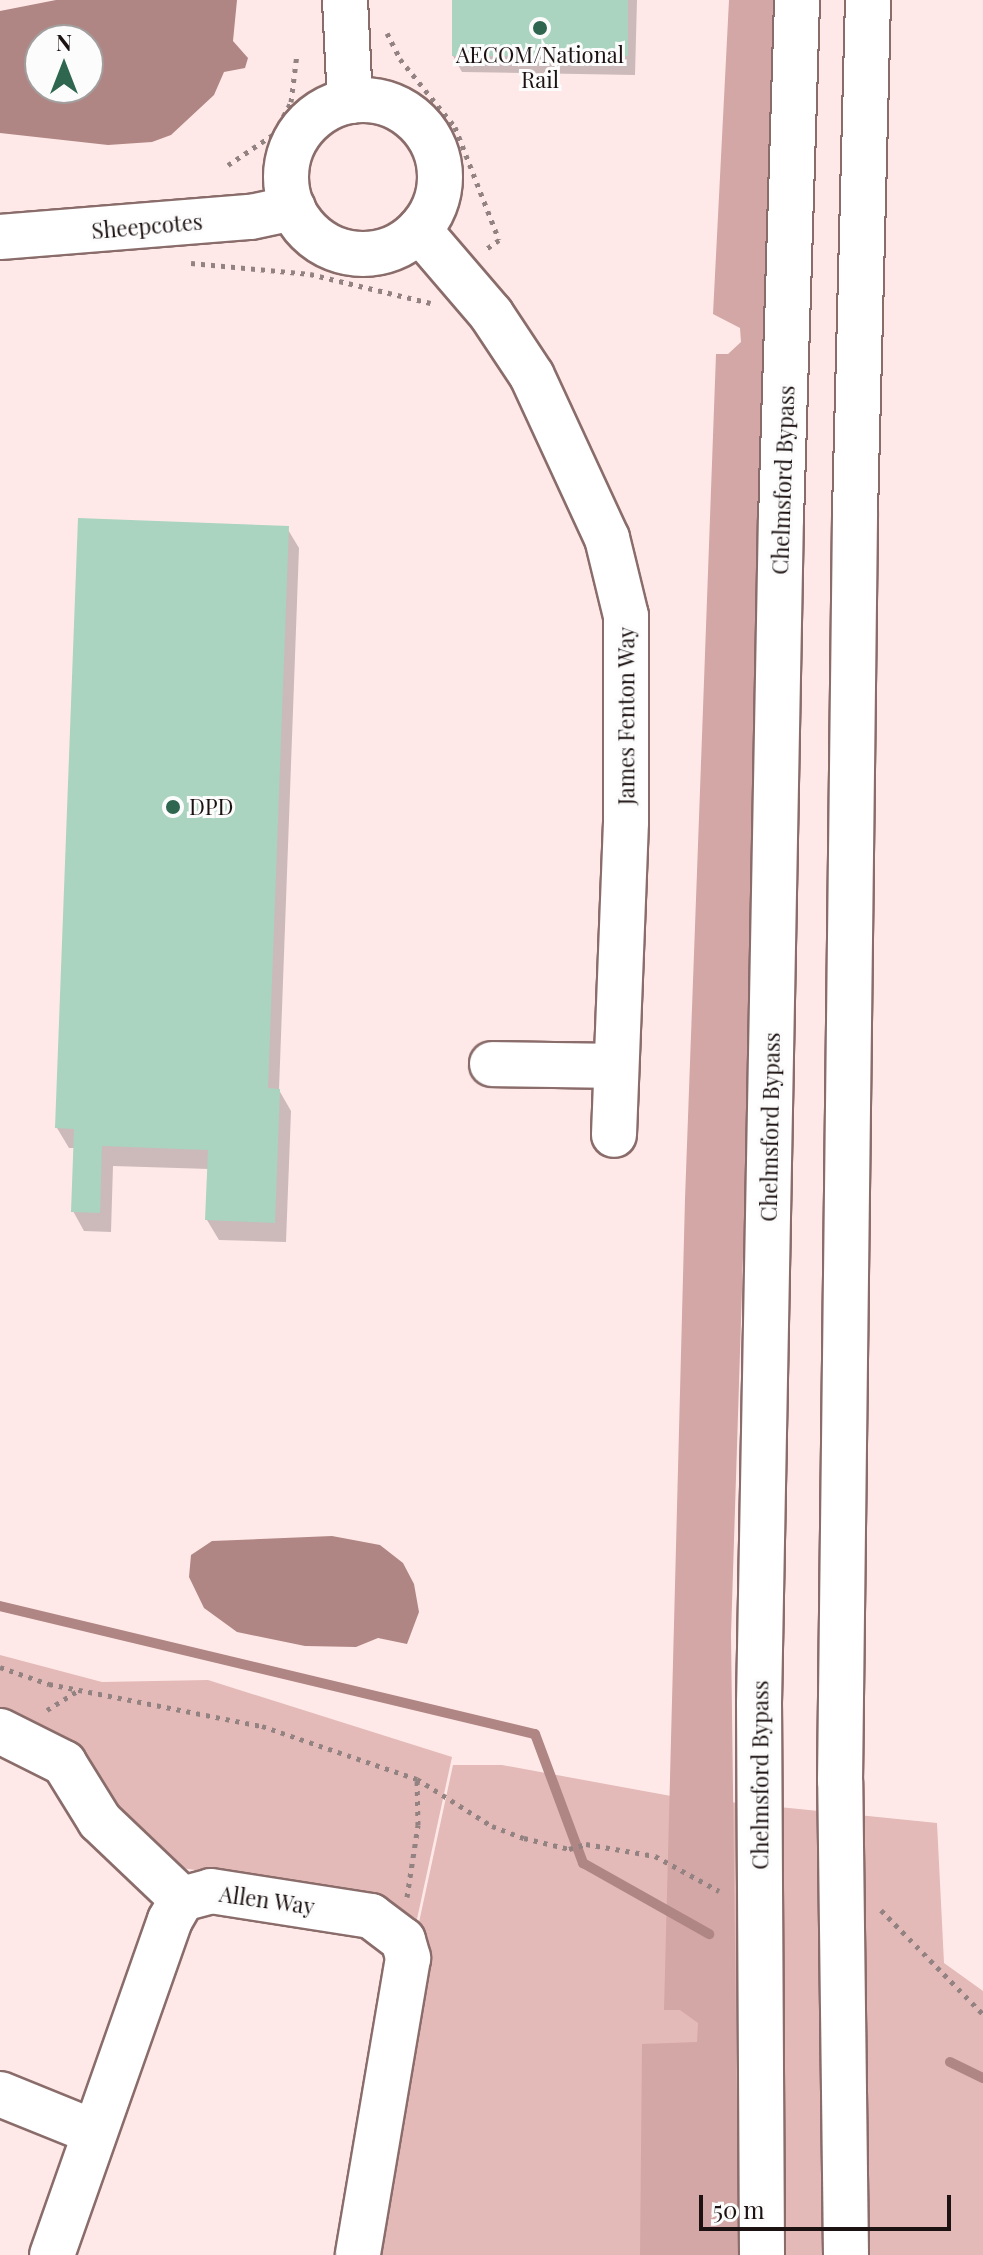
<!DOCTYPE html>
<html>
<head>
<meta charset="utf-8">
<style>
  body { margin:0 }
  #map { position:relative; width:983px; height:2255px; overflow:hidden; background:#fee9e8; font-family:"Playfair Display",serif }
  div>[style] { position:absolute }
  .green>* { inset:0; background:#e3bab7 }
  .forest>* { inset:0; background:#d3a7a5 }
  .water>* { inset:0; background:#b08684 }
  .shadow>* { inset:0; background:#0003 }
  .stream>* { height:10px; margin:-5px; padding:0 5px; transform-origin:5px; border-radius:5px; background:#b08684 }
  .building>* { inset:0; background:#aad4bf; transform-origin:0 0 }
  .path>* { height:5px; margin-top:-2.5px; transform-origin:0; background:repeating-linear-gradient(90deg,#928281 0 4px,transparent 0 10px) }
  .roads { filter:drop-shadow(2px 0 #8a6d6b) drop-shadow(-2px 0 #8a6d6b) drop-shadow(0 2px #8a6d6b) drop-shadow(0 -2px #8a6d6b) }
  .minor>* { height:44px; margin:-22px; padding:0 22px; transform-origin:22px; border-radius:22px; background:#fff }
  .minor>.ring { margin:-22px; padding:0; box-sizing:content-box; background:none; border:44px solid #fff; border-radius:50% }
  .highway>* { height:44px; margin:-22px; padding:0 22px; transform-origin:22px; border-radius:22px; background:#fff }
  .dots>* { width:22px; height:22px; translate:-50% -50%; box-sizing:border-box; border:4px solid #fcfcfc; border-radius:50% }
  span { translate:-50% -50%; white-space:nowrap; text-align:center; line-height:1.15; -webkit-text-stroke:6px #fcfcfc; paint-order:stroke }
  .poi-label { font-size:22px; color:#1d1212 }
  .left { translate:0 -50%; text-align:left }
  .street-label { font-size:22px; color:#1d1212 }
  .north { position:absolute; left:24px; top:24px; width:80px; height:80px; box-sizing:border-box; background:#fcfcfc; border:2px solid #a39e9e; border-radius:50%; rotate:0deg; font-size:22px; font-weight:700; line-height:32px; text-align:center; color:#1d1212 }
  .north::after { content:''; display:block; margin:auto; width:28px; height:36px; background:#2e664f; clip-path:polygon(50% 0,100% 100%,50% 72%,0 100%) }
  .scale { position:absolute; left:699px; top:2195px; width:252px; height:36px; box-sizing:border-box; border:4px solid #1d1212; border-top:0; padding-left:10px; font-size:24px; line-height:28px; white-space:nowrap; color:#1d1212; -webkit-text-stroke:6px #fcfcfc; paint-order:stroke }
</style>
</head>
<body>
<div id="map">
  <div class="green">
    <div style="clip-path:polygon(0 1655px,102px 1682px,208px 1680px,452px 1757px,417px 1919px,372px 1896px,175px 1867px,0 1717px)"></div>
    <div style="clip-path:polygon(453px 1765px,502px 1765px,671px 1796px,937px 1823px,944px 1963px,983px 1991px,983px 2255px,373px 2255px,418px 1927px)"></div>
  </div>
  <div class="forest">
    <div style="clip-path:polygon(729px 0,783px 0,731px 1635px,739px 2255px,640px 2255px,642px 2044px,697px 2042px,698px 2023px,680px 2010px,664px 2010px,685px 1199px,716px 354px,728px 354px,741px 342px,740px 328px,713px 314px)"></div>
  </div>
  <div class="water">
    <div style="clip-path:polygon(evenodd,56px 0,237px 0,233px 41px,248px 58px,245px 68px,224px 72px,214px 95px,171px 135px,152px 142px,108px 145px,0 133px,0 11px,56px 0,88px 40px,88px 88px,40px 88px,40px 40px,88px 40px)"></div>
    <div style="clip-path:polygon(332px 1536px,380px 1545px,403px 1563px,414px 1584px,419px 1612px,407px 1644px,378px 1638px,356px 1647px,305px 1646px,237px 1632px,204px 1608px,189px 1577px,191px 1555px,212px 1541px)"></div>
  </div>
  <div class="shadow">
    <div style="clip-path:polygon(454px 0,637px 0,635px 75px,462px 72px,453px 56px)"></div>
    <div style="clip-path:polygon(287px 528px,299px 548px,279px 1090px,291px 1111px,286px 1242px,219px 1240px,207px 1220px,209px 1169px,113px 1166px,111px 1232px,84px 1231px,73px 1211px,75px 1148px,69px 1148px,57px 1128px)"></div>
  </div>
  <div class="stream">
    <div style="left:0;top:1606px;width:550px;rotate:13.46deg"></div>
    <div style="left:535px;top:1734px;width:138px;rotate:69.6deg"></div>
    <div style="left:583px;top:1863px;width:145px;rotate:29.4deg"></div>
    <div style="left:950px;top:2062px;width:37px;rotate:26deg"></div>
  </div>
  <div class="building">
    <div style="left:452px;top:0;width:176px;height:56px"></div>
    <div style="clip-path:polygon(78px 518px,289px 526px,268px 1088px,280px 1089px,275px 1223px,205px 1220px,208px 1150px,102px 1146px,100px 1213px,71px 1212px,74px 1129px,55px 1128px)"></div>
  </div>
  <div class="path">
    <div style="left:387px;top:33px;width:29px;rotate:63deg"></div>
    <div style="left:400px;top:59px;width:87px;rotate:51deg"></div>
    <div style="left:455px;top:127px;width:121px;rotate:68.7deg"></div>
    <div style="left:499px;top:240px;width:16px;rotate:145deg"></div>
    <div style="left:228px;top:165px;width:55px;rotate:-34deg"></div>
    <div style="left:274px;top:134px;width:36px;rotate:-62deg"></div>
    <div style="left:291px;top:102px;width:48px;rotate:-82.9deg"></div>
    <div style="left:191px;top:263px;width:120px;rotate:5.3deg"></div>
    <div style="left:310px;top:274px;width:124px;rotate:13.5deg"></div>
    <div style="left:0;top:1667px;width:52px;rotate:19.1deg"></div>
    <div style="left:49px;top:1684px;width:217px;rotate:11.2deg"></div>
    <div style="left:262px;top:1726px;width:164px;rotate:18.9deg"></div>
    <div style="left:417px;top:1779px;width:89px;rotate:32.1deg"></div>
    <div style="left:492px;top:1826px;width:34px;rotate:21deg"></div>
    <div style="left:524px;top:1838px;width:46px;rotate:13.7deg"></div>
    <div style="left:569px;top:1849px;width:18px;rotate:-16deg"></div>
    <div style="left:586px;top:1844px;width:70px;rotate:9.9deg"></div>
    <div style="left:655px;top:1856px;width:73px;rotate:28.7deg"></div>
    <div style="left:47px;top:1710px;width:38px;rotate:-32deg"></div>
    <div style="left:407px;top:1897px;width:73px;rotate:-81.3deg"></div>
    <div style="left:418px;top:1825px;width:46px;rotate:-91.2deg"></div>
    <div style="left:881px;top:1910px;width:146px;rotate:45.6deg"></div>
  </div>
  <div class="roads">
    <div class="minor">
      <div style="left:345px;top:0;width:101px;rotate:87.2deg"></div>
      <div class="ring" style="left:286px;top:100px;width:110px;height:110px"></div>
      <div style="left:419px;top:230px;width:111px;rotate:49.4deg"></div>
      <div style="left:491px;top:314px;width:74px;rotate:56.5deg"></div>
      <div style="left:532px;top:376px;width:179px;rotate:65.2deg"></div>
      <div style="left:607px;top:538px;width:80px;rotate:76.3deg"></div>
      <div style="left:626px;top:616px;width:206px;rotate:90deg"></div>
      <div style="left:626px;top:822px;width:313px;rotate:92.2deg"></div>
      <div style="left:0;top:237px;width:252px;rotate:-4.6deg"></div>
      <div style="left:251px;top:217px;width:43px;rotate:-12.1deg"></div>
      <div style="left:492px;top:1064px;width:123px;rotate:0.9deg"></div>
      <div style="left:0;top:1731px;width:72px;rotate:26.6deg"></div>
      <div style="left:64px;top:1763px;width:68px;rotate:58.2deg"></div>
      <div style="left:100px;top:1821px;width:113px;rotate:43.6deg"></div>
      <div style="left:0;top:2094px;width:101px;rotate:22deg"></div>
      <div style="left:52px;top:2255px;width:355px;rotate:-70.6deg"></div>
      <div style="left:170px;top:1920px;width:24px;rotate:-60deg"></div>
      <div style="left:182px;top:1899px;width:30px;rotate:-15deg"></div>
      <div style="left:211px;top:1891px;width:162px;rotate:8.9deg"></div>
      <div style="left:371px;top:1916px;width:40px;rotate:37deg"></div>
      <div style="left:403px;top:1940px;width:19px;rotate:74deg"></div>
      <div style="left:408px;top:1958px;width:301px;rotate:99.6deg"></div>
    </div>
    <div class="highway">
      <div style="left:762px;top:2255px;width:552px;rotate:-90.31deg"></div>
      <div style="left:759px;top:1703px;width:1184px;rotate:-88.94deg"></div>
      <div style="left:781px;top:519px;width:519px;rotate:-88.23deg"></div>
      <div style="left:846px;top:2255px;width:474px;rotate:-90.7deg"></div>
      <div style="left:840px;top:1781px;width:1268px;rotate:-89.32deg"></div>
      <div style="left:855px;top:513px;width:513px;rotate:-88.55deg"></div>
    </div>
  </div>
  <div class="dots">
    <div style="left:540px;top:28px;background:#2e664f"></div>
    <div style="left:173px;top:807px;background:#2e664f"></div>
  </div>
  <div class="poi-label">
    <span style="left:540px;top:67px">AECOM/National<br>Rail</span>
    <span class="left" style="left:189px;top:807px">DPD</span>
  </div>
  <div class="street-label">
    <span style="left:147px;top:226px;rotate:-5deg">Sheepcotes</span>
    <span style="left:783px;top:480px;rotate:-88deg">Chelmsford Bypass</span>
    <span style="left:626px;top:716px;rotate:-90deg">James Fenton Way</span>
    <span style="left:770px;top:1127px;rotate:-89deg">Chelmsford Bypass</span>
    <span style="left:760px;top:1775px;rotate:-90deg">Chelmsford Bypass</span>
    <span style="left:267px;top:1900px;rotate:8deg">Allen Way</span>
  </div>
  <div class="north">N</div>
  <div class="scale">50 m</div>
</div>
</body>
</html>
